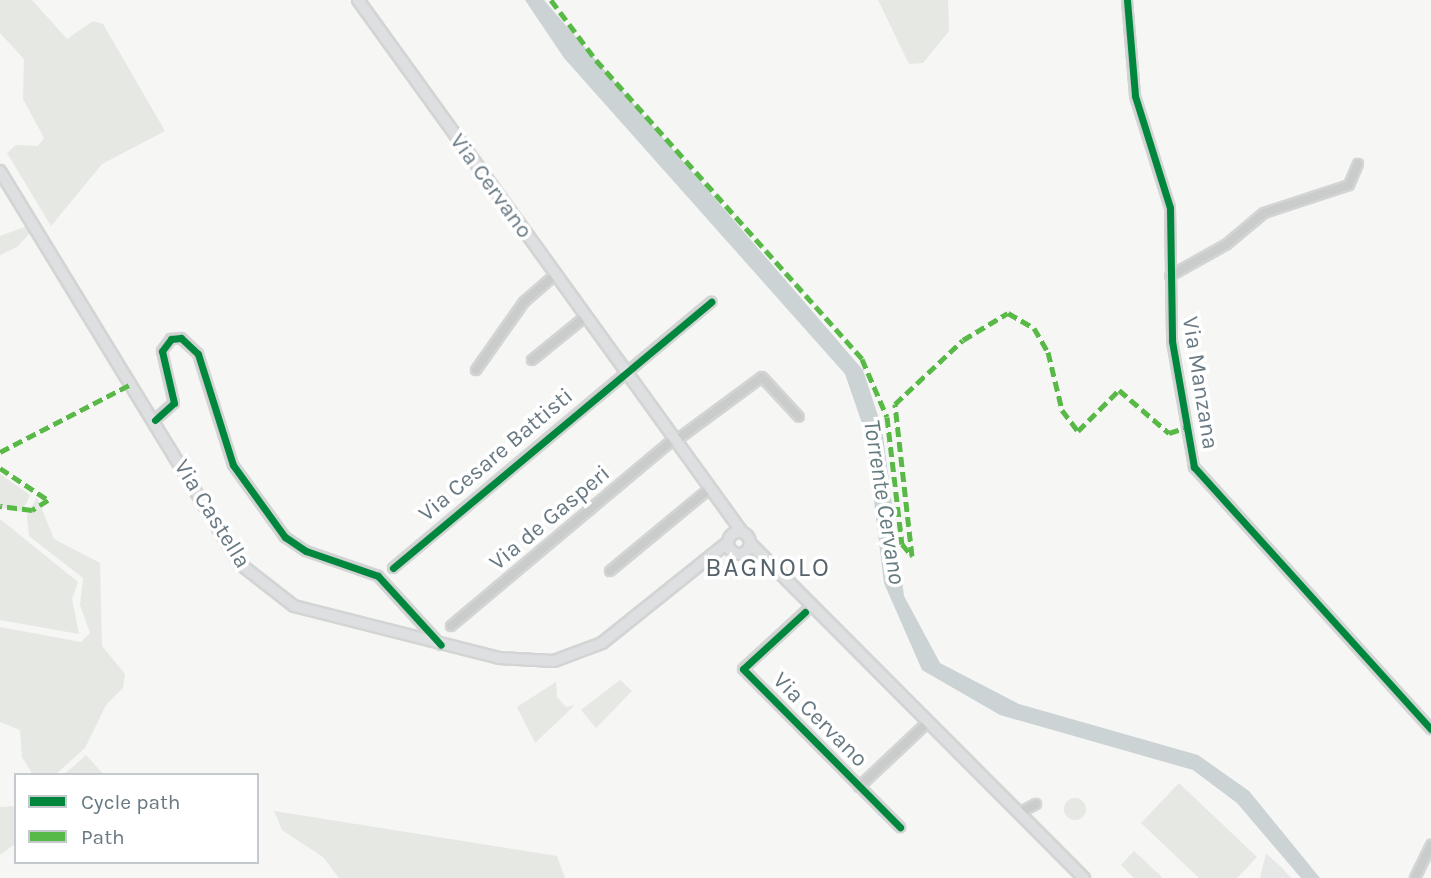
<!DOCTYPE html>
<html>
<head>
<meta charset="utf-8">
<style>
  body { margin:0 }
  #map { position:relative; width:1431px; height:878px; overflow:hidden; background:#f6f6f5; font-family:Karla,sans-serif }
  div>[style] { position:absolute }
  .built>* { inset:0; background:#e6e7e7 }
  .green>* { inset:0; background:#e6e8e3 }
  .round { border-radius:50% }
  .water>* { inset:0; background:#cbd3d5 }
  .roads { filter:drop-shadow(2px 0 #d3d4d4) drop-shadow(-2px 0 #d3d4d4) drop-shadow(0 2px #d3d4d4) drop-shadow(0 -2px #d3d4d4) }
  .minor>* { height:8px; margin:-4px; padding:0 4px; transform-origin:4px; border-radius:4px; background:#cacccc }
  .major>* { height:10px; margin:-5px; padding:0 5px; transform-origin:5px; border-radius:5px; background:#dedfe0 }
  .major>.ring { margin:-5px; padding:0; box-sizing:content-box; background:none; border:10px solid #dedfe0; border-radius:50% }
  .quiet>* { height:5px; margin-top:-2.5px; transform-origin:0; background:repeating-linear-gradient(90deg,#58b947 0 10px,transparent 0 15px) }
  .cycleway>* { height:7px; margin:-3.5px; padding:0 3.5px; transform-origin:3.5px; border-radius:3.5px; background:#00873e }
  span { translate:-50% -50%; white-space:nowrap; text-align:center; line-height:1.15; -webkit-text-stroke:7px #fff; paint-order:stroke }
  .street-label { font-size:23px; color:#687983 }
  .water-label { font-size:24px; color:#637a7f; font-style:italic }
  .quarter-label { font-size:26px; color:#556269; letter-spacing:2px }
  .legend { position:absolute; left:14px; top:773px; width:245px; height:91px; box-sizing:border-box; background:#fff; border:2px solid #c3c9cd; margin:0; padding:9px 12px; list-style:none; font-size:21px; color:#687983 }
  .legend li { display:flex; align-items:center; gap:14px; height:35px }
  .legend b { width:35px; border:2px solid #c3c9cd }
</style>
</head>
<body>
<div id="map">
  <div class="built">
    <div style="clip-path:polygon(1266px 853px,1282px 868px,1291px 878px,1260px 878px)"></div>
  </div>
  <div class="green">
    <div style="clip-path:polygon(0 0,32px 0,67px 39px,93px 21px,103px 24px,165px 131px,102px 164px,51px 226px,7px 153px,16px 145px,38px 146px,44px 138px,23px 99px,24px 59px,0 33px)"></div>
    <div style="clip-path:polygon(948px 0,949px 31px,923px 63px,909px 64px,878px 0)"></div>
    <div style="clip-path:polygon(30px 225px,33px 230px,17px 247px,0 255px,0 236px)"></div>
    <div style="clip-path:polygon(0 474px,30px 495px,22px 512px,0 507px)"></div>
    <div style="clip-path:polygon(37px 497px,54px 539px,100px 563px,102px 646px,125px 674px,123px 688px,106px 705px,85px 748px,55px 775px,33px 775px,22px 757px,20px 730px,0 722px,0 627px,81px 642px,90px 633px,80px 605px,83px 578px,29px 536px,27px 515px)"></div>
    <div style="clip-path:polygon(0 519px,78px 582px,72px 599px,79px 634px,0 620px)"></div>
    <div style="clip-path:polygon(620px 680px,632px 691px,596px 728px,581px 710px)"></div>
    <div style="clip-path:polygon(556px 682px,557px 697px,566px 707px,575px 705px,535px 743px,517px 707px)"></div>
    <div style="clip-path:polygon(86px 755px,104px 775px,63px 775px,74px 766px)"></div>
    <div style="clip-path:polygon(1179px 783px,1257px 857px,1237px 878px,1199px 878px,1141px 823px)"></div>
    <div class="round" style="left:1064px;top:798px;width:22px;height:22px"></div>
    <div style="clip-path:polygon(16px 806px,16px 843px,0 855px,0 807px)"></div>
    <div style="clip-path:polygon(274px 811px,557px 856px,565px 878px,339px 878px,323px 857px,282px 830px)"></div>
    <div style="clip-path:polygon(1134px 851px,1162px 877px,1161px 878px,1134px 878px,1121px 865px)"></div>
  </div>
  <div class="water">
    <div style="clip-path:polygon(525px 0,544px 0,863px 370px,882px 428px,904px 596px,940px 663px,1019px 704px,1198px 755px,1249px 791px,1320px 878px,1301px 878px,1237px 803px,1193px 770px,1000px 715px,922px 670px,884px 583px,866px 435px,845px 374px,564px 58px)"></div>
  </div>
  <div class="roads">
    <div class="minor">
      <div style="left:1127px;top:0;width:96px;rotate:85.2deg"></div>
      <div style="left:1135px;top:96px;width:117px;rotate:72.6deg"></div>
      <div style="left:1170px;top:208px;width:133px;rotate:89.1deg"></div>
      <div style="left:1172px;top:341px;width:128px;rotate:80.1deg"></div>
      <div style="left:1194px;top:467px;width:353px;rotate:47.9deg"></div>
      <div style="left:1170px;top:276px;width:65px;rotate:-29.3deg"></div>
      <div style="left:1227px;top:244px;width:48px;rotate:-40deg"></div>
      <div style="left:1264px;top:213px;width:89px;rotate:-18.2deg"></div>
      <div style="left:1349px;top:185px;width:23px;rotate:-67deg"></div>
      <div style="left:532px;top:360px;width:68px;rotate:-39.1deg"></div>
      <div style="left:476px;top:370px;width:83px;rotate:-54.8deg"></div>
      <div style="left:524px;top:302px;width:41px;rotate:-41.1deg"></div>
      <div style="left:155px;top:420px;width:25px;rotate:-42deg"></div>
      <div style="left:174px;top:403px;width:53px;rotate:-103deg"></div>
      <div style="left:162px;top:351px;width:15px;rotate:-53deg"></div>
      <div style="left:171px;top:339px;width:10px;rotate:-6deg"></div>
      <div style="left:181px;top:338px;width:23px;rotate:43deg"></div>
      <div style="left:198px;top:354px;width:116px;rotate:72.5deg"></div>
      <div style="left:233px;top:465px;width:89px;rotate:54.2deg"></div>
      <div style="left:285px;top:537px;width:25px;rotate:34deg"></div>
      <div style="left:306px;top:551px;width:76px;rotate:19.1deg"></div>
      <div style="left:378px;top:576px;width:93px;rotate:47.6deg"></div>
      <div style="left:674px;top:442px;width:109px;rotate:-36.5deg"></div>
      <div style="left:762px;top:377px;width:54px;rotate:47.2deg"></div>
      <div style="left:393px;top:568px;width:415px;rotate:-39.9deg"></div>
      <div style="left:610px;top:571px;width:129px;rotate:-39.6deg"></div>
      <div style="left:805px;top:612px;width:84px;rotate:137.4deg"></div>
      <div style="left:743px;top:669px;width:223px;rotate:45.2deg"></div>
      <div style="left:451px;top:626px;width:290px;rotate:-40deg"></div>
      <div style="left:859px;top:787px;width:93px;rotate:-43.3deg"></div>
      <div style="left:1019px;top:813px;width:19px;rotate:-28deg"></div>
      <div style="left:1415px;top:878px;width:37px;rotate:-64deg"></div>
    </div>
    <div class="major">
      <div style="left:358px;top:0;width:656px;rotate:54.18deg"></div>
      <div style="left:0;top:171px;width:460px;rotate:58.6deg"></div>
      <div style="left:240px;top:564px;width:68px;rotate:37.9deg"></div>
      <div style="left:294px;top:606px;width:211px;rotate:14.2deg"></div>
      <div style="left:499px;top:658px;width:55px;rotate:3.1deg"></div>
      <div style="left:554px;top:661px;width:51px;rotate:-20.6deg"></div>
      <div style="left:602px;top:643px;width:161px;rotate:-38.7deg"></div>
      <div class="ring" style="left:728px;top:532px;width:12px;height:12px"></div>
      <div style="left:750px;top:543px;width:473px;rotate:45.1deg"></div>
    </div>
  </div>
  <div class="quiet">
    <div style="left:551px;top:0;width:75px;rotate:53.1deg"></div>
    <div style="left:596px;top:60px;width:400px;rotate:48.3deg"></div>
    <div style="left:862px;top:359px;width:63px;rotate:66.7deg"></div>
    <div style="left:887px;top:417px;width:128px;rotate:83.3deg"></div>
    <div style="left:902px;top:544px;width:16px;rotate:50deg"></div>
    <div style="left:912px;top:556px;width:153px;rotate:-96.4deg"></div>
    <div style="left:895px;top:404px;width:93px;rotate:-43.3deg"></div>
    <div style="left:963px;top:340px;width:52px;rotate:-31deg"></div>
    <div style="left:1008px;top:313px;width:30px;rotate:30deg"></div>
    <div style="left:1034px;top:328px;width:28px;rotate:60deg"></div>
    <div style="left:1048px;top:352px;width:60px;rotate:76.4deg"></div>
    <div style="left:1062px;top:410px;width:26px;rotate:53deg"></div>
    <div style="left:1078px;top:431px;width:58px;rotate:-45deg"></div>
    <div style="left:1119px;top:390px;width:66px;rotate:40.7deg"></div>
    <div style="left:1169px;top:433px;width:16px;rotate:-18deg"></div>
    <div style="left:0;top:452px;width:148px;rotate:-27.4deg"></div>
    <div style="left:0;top:468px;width:58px;rotate:33.7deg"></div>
    <div style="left:48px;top:500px;width:19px;rotate:148deg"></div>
    <div style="left:32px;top:510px;width:32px;rotate:-173deg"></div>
  </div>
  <div class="cycleway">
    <div style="left:1127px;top:0;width:96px;rotate:85.2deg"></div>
    <div style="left:1135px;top:96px;width:117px;rotate:72.6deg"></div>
    <div style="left:1170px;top:208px;width:133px;rotate:89.1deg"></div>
    <div style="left:1172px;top:341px;width:128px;rotate:80.1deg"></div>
    <div style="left:1194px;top:467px;width:353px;rotate:47.9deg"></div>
    <div style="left:155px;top:420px;width:25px;rotate:-42deg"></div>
    <div style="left:174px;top:403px;width:53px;rotate:-103deg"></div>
    <div style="left:162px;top:351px;width:15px;rotate:-53deg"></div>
    <div style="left:171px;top:339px;width:10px;rotate:-6deg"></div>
    <div style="left:181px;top:338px;width:23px;rotate:43deg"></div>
    <div style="left:198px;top:354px;width:116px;rotate:72.5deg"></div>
    <div style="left:233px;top:465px;width:89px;rotate:54.2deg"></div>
    <div style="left:285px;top:537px;width:25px;rotate:34deg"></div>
    <div style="left:306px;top:551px;width:76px;rotate:19.1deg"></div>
    <div style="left:378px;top:576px;width:93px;rotate:47.6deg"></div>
    <div style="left:393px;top:568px;width:415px;rotate:-39.9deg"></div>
    <div style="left:805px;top:612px;width:84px;rotate:137.4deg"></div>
    <div style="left:743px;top:669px;width:223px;rotate:45.2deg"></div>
  </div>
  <div class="street-label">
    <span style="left:491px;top:186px;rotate:54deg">Via Cervano</span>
    <span style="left:1200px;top:383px;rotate:81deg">Via Manzana</span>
    <span style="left:496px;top:455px;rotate:-40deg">Via Cesare Battisti</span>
    <span style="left:212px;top:514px;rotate:58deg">Via Castella</span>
    <span style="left:550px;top:518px;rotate:-40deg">Via de Gasperi</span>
    <span style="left:820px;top:720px;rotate:45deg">Via Cervano</span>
  </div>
  <div class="water-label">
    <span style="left:884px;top:502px;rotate:81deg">Torrente Cervano</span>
  </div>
  <div class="quarter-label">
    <span style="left:768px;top:568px">BAGNOLO</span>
  </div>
  <ul class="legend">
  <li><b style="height:9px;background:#00873e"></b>Cycle path</li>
  <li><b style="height:9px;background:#58b947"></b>Path</li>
  </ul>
</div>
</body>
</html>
